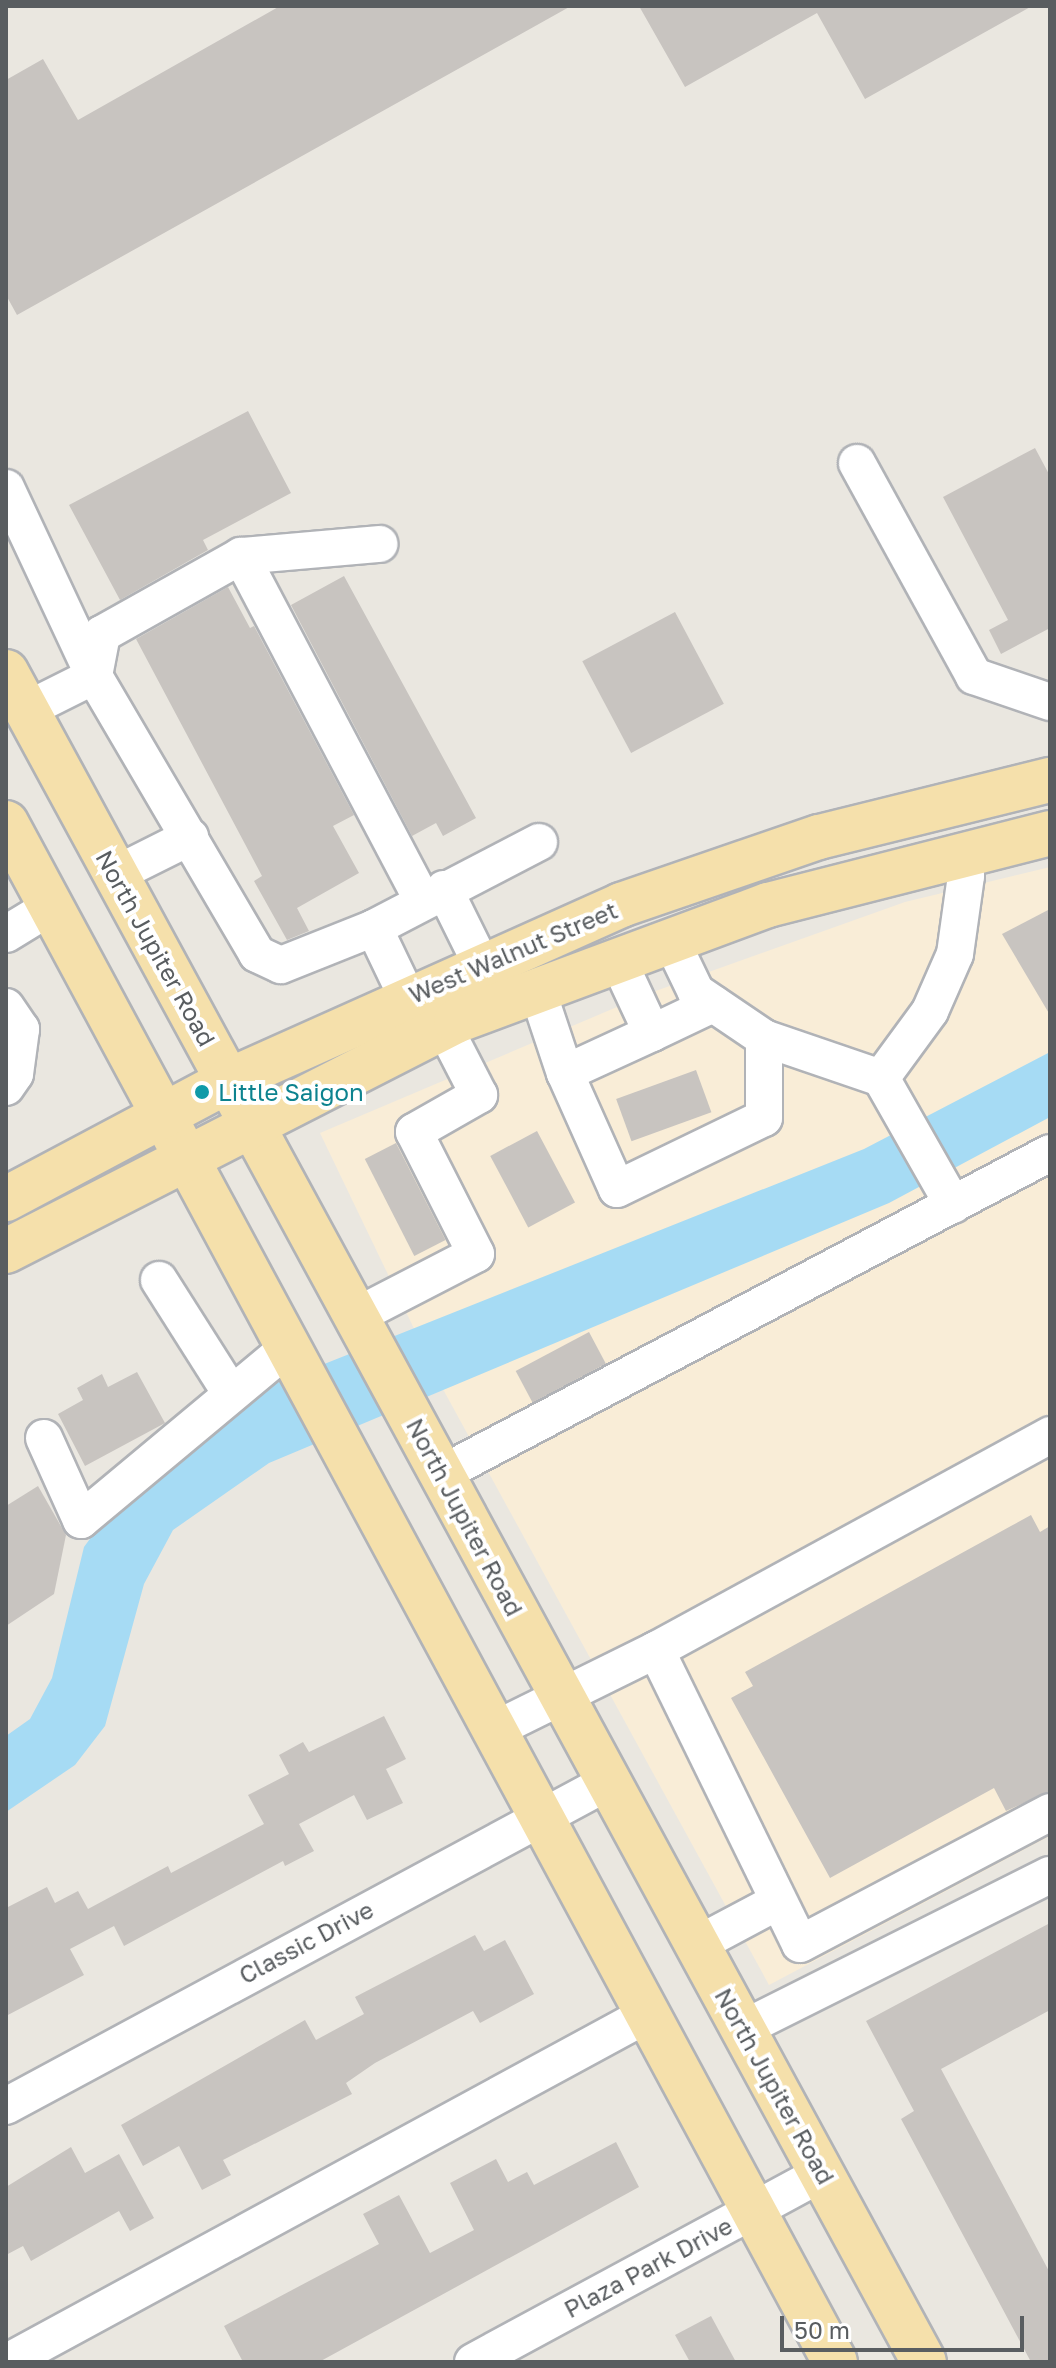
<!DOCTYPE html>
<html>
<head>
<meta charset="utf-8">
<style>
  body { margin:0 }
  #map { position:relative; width:1056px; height:2368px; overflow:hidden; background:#eae7e0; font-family:"Golos Text",sans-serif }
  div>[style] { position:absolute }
  .commercial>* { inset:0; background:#f9edd7 }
  .water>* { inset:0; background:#a6dbf4 }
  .building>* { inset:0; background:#c8c4c0; transform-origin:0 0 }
  .roads { filter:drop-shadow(2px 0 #b1b3b7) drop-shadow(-2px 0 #b1b3b7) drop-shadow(0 2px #b1b3b7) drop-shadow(0 -2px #b1b3b7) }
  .minor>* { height:36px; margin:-18px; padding:0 18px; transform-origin:18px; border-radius:18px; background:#fff }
  .major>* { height:44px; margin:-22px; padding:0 22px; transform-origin:22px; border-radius:22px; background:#f5e0ab }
  .dots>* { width:22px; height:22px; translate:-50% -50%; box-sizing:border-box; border:4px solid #fff; border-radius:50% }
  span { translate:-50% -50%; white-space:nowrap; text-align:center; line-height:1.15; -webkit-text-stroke:8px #fff; paint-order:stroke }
  .street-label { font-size:24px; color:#595d60 }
  .culture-label { font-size:24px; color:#0d838f }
  .left { translate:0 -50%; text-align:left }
  .frame { position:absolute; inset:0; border:8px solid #595d60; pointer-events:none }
  .scale { position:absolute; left:780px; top:2316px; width:244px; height:36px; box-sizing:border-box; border:4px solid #595d60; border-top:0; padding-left:10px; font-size:24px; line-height:28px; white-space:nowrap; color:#595d60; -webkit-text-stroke:6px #fff; paint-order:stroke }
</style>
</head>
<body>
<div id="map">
  <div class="commercial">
    <div style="clip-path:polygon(1050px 867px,1050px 1836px,769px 1985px,444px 1391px,320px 1133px,650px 993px,905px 902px)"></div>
  </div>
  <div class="water">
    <div style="clip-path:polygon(1050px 1052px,1050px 1117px,889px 1203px,269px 1463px,173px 1530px,144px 1584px,105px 1726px,75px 1765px,6px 1812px,6px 1736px,30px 1719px,52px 1678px,84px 1547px,117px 1502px,239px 1398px,864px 1149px)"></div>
  </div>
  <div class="building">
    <div style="clip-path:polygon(280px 6px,571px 6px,17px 315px,6px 295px,6px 80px,43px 59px,78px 120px)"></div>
    <div style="clip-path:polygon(639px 6px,1032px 6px,865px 99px,817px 13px,685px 87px)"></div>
    <div style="clip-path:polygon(248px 411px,291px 493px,203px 540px,208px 550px,120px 600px,69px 505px)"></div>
    <div style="clip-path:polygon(1035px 448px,1050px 476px,1050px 628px,1001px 654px,989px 630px,1008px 620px,943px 497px)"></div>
    <div style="clip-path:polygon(344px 576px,476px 818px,443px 836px,436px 823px,412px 836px,291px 605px)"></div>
    <div style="clip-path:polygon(228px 587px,250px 628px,254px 626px,354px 815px,333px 826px,359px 873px,297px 908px,309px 931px,287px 940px,254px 881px,262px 876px,136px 639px)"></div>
    <div style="left:675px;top:612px;width:104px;height:105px;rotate:62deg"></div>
    <div style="clip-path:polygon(1050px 909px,1050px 1015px,1002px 934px)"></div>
    <div style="left:696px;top:1070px;width:45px;height:85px;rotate:70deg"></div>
    <div style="left:537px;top:1131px;width:81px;height:53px;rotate:62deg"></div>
    <div style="left:396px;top:1143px;width:109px;height:35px;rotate:63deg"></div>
    <div style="left:589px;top:1332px;width:36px;height:83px;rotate:62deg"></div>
    <div style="clip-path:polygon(137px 1372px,165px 1423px,85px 1466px,58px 1414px,83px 1400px,77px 1388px,102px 1374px,108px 1387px)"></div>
    <div style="clip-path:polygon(38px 1486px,66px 1535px,54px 1594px,6px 1626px,6px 1506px)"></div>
    <div style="clip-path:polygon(1031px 1515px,1040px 1532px,1050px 1526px,1050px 1791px,1006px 1811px,994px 1788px,830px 1878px,731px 1698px,753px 1686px,745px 1672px)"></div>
    <div style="clip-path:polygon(384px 1716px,406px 1759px,386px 1769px,403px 1803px,367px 1820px,354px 1795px,299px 1824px,314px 1851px,285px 1866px,283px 1861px,124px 1946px,114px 1926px,70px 1949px,84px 1975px,6px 2016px,6px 1908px,47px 1887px,55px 1903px,78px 1891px,88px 1909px,168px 1866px,171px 1873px,264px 1824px,248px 1795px,289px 1774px,279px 1755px,303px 1742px,309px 1752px)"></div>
    <div style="clip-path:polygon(1050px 1923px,1050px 2010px,941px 2069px,1050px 2273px,1050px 2362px,1031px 2362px,901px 2119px,914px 2111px,866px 2021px)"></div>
    <div style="clip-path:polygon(475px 1935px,484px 1951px,505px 1940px,534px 1994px,480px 2023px,473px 2011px,375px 2063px,346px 2083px,352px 2094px,223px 2160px,231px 2175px,202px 2190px,179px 2146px,143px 2166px,121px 2125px,305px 2020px,316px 2040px,364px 2014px,355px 1997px)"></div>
    <div style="clip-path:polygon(616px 2142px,639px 2187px,319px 2362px,243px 2362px,224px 2326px,379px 2244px,363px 2214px,399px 2195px,430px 2253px,474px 2230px,450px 2183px,496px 2159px,508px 2182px,527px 2172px,534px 2185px)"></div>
    <div style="clip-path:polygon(71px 2147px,85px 2173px,119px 2154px,154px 2218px,130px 2231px,119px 2211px,31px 2261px,23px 2246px,6px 2255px,6px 2187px)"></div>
    <div style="clip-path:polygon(711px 2316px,736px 2362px,690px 2362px,675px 2335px)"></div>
  </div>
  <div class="roads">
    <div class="minor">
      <div style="left:857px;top:463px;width:243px;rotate:61.2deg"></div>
      <div style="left:974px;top:676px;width:80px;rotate:18.9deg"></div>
      <div style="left:6px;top:488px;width:208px;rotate:64.9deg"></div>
      <div style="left:94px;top:676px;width:322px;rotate:59.6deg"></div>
      <div style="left:257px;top:954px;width:26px;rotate:25deg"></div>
      <div style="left:281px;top:965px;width:100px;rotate:-21.7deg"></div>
      <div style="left:374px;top:928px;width:186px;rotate:-27.5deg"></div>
      <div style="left:241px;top:556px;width:389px;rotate:62.2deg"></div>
      <div style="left:26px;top:710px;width:76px;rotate:-26.6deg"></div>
      <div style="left:94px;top:676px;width:43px;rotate:-79.2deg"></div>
      <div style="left:102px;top:634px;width:159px;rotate:-29.3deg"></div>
      <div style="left:241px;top:556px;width:139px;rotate:-5deg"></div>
      <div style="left:116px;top:874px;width:83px;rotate:-26.6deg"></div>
      <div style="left:444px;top:889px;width:84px;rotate:63.7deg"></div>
      <div style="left:374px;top:928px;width:76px;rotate:64.4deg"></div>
      <div style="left:6px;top:934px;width:54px;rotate:-31.3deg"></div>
      <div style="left:670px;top:938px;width:60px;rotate:64.3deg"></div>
      <div style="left:696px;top:992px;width:82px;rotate:34.1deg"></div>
      <div style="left:764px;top:1038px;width:124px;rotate:18.9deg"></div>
      <div style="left:881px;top:1078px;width:146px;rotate:60.4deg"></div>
      <div style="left:537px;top:989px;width:89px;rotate:71.6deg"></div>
      <div style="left:565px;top:1073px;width:96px;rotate:-24.7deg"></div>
      <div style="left:652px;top:1033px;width:83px;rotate:-115deg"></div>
      <div style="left:6px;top:1007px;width:27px;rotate:56deg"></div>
      <div style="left:21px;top:1029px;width:45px;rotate:97.6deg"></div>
      <div style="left:15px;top:1074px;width:16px;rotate:125deg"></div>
      <div style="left:652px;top:1033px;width:68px;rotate:-25.4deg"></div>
      <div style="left:565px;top:1073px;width:127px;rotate:65.9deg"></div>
      <div style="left:617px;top:1189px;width:163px;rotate:-25.8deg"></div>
      <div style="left:764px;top:1118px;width:80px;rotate:-90deg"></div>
      <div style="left:881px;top:1078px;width:83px;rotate:-53.8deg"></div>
      <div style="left:930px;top:1011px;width:62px;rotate:-66.3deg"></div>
      <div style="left:955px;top:954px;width:79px;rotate:-82deg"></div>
      <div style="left:966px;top:876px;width:23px;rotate:-97deg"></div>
      <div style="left:159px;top:1280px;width:133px;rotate:57.6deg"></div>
      <div style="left:356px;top:1316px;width:135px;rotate:-27.3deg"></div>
      <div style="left:476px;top:1254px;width:137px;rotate:-116.9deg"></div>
      <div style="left:414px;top:1132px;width:75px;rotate:-29.6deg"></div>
      <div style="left:479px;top:1095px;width:76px;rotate:-117.2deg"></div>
      <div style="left:44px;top:1438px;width:90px;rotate:65.7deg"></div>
      <div style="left:81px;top:1520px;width:271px;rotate:-39.8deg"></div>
      <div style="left:441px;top:1474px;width:688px;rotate:-27.79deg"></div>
      <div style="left:656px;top:1650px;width:327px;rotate:63.9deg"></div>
      <div style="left:800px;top:1944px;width:283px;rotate:-27.8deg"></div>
      <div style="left:492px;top:1731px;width:183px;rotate:-26.3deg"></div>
      <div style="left:656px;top:1650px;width:449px;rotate:-28.6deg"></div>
      <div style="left:698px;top:1944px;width:87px;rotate:-28deg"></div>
      <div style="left:744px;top:2028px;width:342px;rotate:-26.6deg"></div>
      <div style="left:6px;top:2106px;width:684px;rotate:-28.29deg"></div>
      <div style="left:7px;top:2362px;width:727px;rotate:-28.5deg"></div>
      <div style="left:473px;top:2362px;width:397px;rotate:-28.4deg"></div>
    </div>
    <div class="major">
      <div style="left:6px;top:672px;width:1923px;rotate:61.49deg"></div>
      <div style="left:6px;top:823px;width:1748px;rotate:61.69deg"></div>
      <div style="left:6px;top:1199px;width:251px;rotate:-28deg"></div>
      <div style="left:228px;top:1081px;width:431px;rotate:-24.1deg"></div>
      <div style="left:621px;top:905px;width:209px;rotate:-19deg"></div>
      <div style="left:819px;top:837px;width:238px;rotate:-13.9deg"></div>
      <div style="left:6px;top:1251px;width:505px;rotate:-27.07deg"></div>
      <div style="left:456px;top:1021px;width:333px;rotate:-20.4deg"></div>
      <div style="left:768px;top:905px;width:291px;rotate:-14.3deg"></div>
    </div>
  </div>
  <div class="dots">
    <div style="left:202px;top:1092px;background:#0f9aa8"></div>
  </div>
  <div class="street-label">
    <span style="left:156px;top:948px;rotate:61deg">North Jupiter Road</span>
    <span style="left:513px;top:952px;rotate:-23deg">West Walnut Street</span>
    <span style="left:465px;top:1517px;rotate:62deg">North Jupiter Road</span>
    <span style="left:306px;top:1942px;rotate:-28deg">Classic Drive</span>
    <span style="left:775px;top:2086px;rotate:61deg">North Jupiter Road</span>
    <span style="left:648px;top:2267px;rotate:-28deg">Plaza Park Drive</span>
  </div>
  <div class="culture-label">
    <span class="left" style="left:218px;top:1092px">Little Saigon</span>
  </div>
  <div class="frame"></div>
  <div class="scale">50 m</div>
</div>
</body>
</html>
